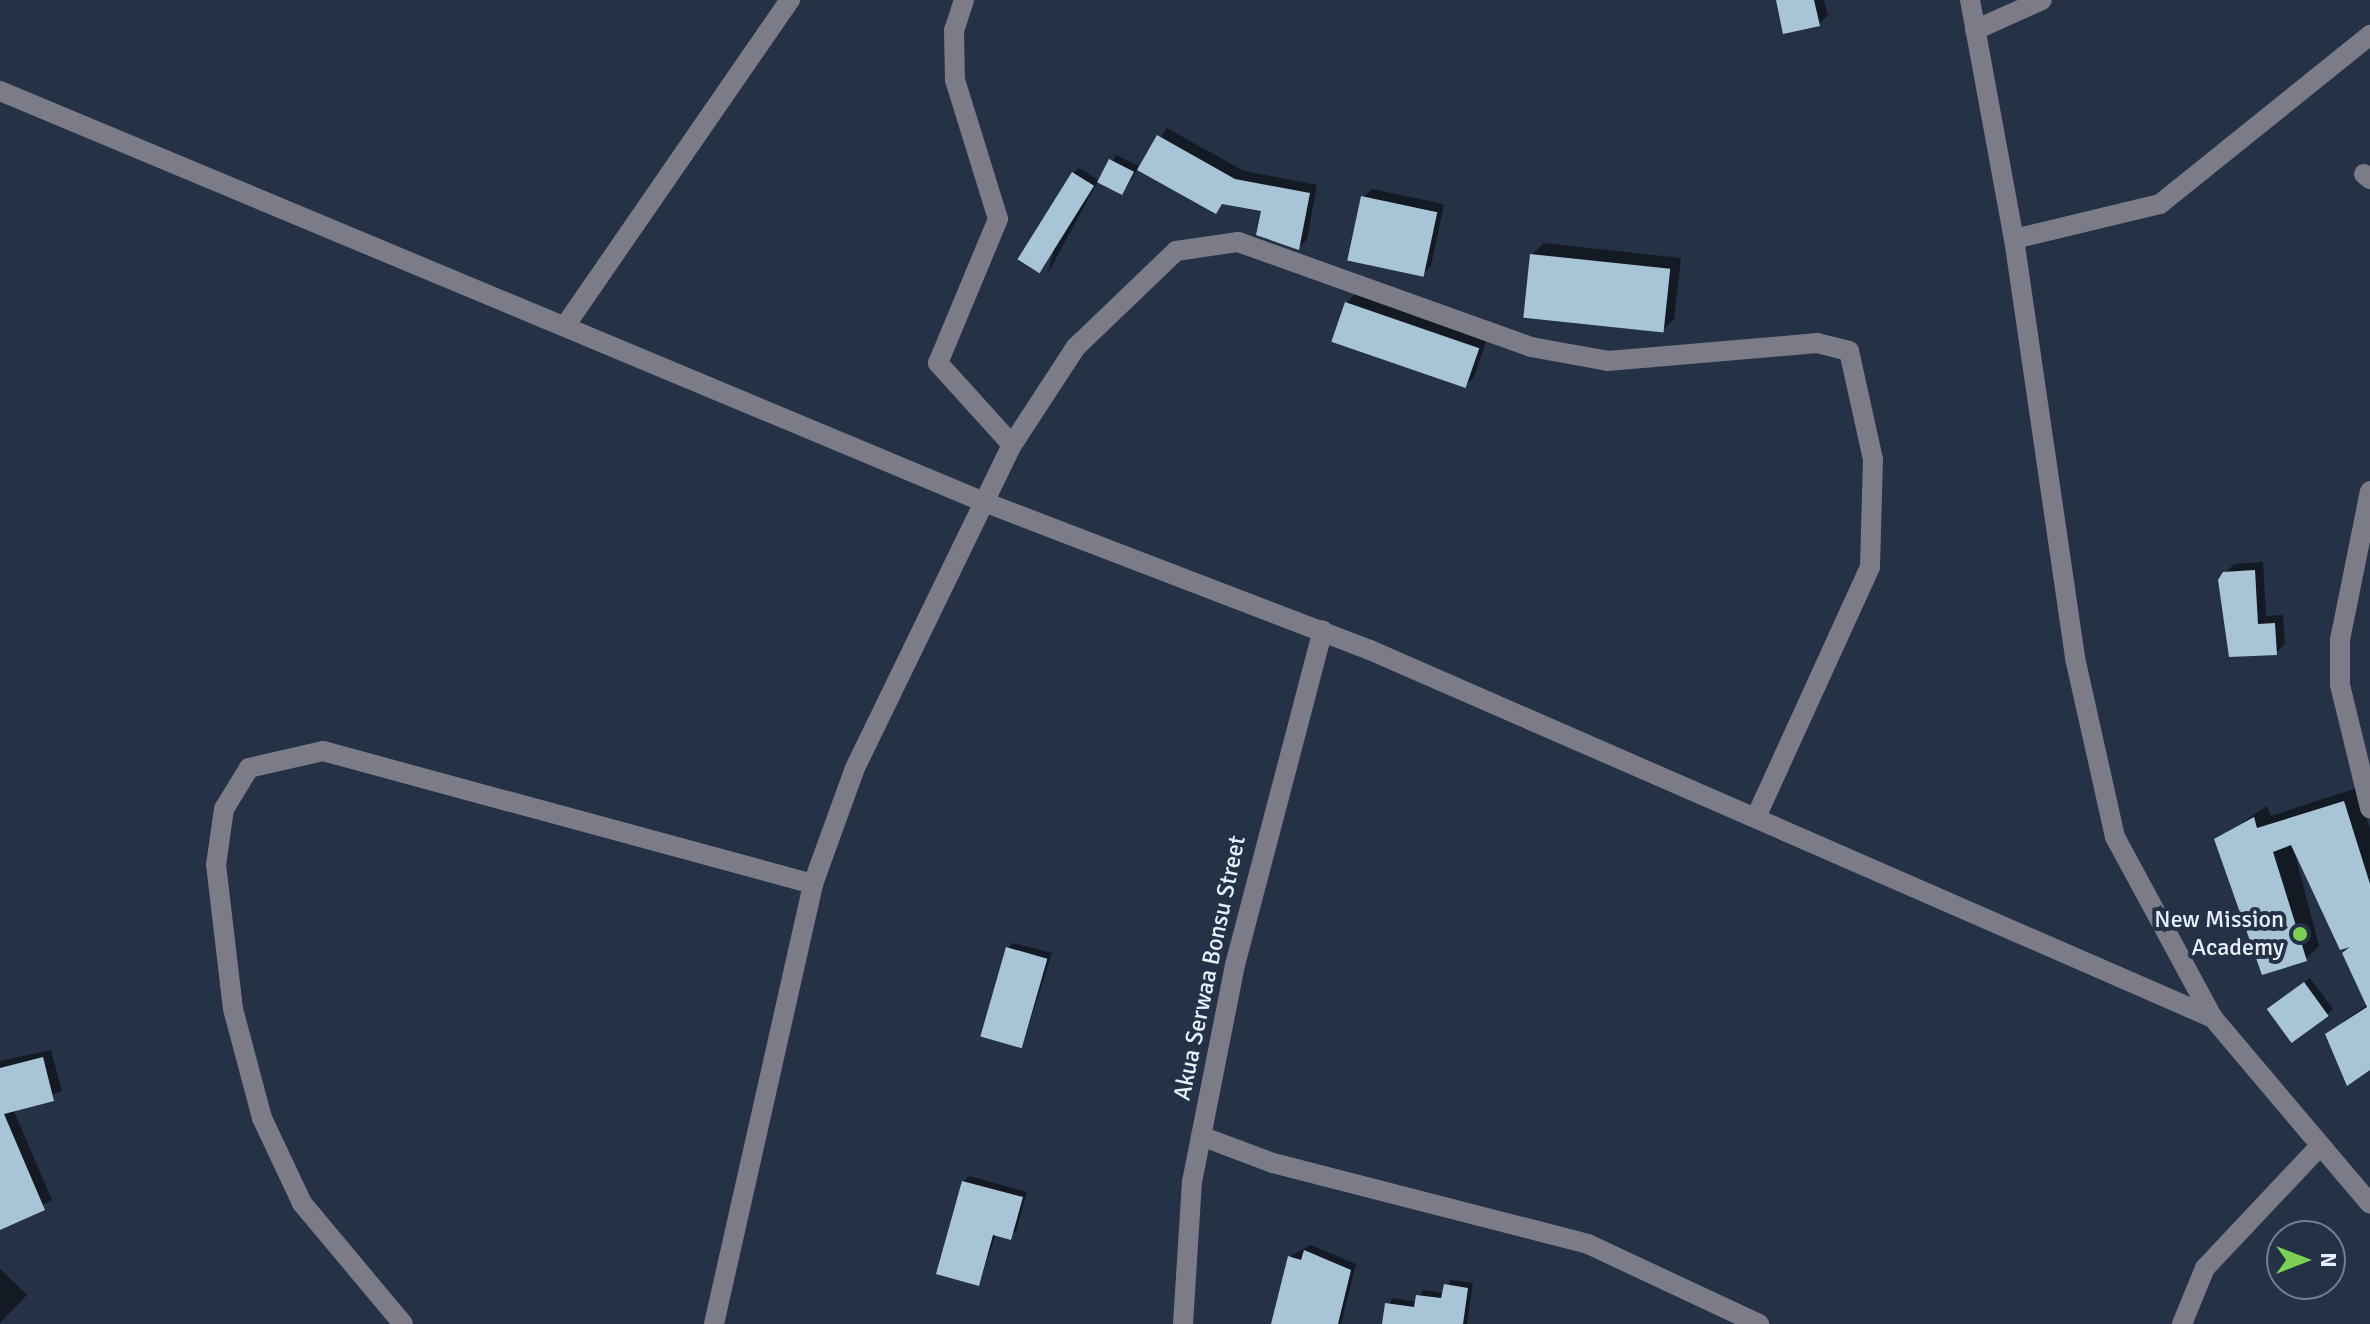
<!DOCTYPE html>
<html>
<head>
<meta charset="utf-8">
<style>
  body { margin:0 }
  #map { position:relative; width:2370px; height:1324px; overflow:hidden; background:#253145; font-family:Signika,sans-serif }
  div>[style] { position:absolute }
  .shadow>* { inset:0; background:#0007 }
  .building>* { inset:0; background:#a8c5d8; transform-origin:0 0 }
  .minor>* { height:20px; margin:-10px; padding:0 10px; transform-origin:10px; border-radius:10px; background:#7b7c88 }
  .dots>* { width:22px; height:22px; translate:-50% -50%; box-sizing:border-box; border:4px solid #253145; border-radius:50% }
  span { translate:-50% -50%; white-space:nowrap; text-align:center; line-height:1.15; -webkit-text-stroke:8px #253145; paint-order:stroke }
  .poi-label { font-size:24px; color:#e7effd }
  .right { translate:-100% -50%; text-align:right }
  .street-label { font-size:24px; color:#e7effd }
  .north { position:absolute; left:2266px; top:1220px; width:80px; height:80px; box-sizing:border-box; background:#253145; border:2px solid #737d8f; border-radius:50%; rotate:90deg; font-size:22px; font-weight:700; line-height:32px; text-align:center; color:#e7effd }
  .north::after { content:''; display:block; margin:auto; width:28px; height:36px; background:#7cd155; clip-path:polygon(50% 0,100% 100%,50% 72%,0 100%) }
</style>
</head>
<body>
<div id="map">
  <div class="shadow">
    <div style="clip-path:polygon(1778px 0,1824px 0,1828px 15px,1819px 24px)"></div>
    <div style="clip-path:polygon(1167px 128px,1244px 171px,1317px 185px,1307px 239px,1299px 248px,1263px 209px,1225px 202px,1216px 211px,1138px 168px,1123px 193px,1098px 181px,1048px 273px,1073px 173px,1079px 168px,1100px 181px,1116px 155px,1141px 167px)"></div>
    <div style="clip-path:polygon(1372px 189px,1444px 204px,1431px 266px,1422px 275px,1363px 198px)"></div>
    <div style="clip-path:polygon(1544px 243px,1681px 258px,1674px 319px,1662px 331px,1532px 255px)"></div>
    <div style="clip-path:polygon(1355px 294px,1487px 339px,1474px 377px,1465px 386px,1347px 303px)"></div>
    <div style="clip-path:polygon(2263px 562px,2266px 616px,2283px 615px,2285px 644px,2276px 653px,2225px 573px,2234px 564px)"></div>
    <div style="clip-path:polygon(2357px 788px,2370px 829px,2370px 1067px,2327px 1034px,2368px 1004px,2354px 943px,2292px 843px,2319px 946px,2306px 959px,2216px 840px,2267px 806px,2271px 816px)"></div>
    <div style="clip-path:polygon(1013px 943px,1052px 953px,1022px 1046px,1008px 948px)"></div>
    <div style="clip-path:polygon(2310px 978px,2333px 1009px,2327px 1014px,2275px 1004px)"></div>
    <div style="clip-path:polygon(51px 1050px,62px 1091px,13px 1109px,52px 1200px,0 1227px,0 1061px)"></div>
    <div style="clip-path:polygon(969px 1176px,1027px 1192px,1016px 1232px,996px 1234px,979px 1284px,963px 1182px)"></div>
    <div style="clip-path:polygon(1311px 1245px,1356px 1264px,1341px 1324px,1272px 1324px,1289px 1257px)"></div>
    <div style="clip-path:polygon(0 1269px,27px 1295px,0 1323px)"></div>
    <div style="clip-path:polygon(1451px 1280px,1473px 1283px,1467px 1324px,1384px 1324px,1392px 1298px,1417px 1302px,1423px 1290px,1444px 1293px)"></div>
  </div>
  <div class="building">
    <div style="clip-path:polygon(1776px 0,1814px 0,1820px 26px,1783px 34px)"></div>
    <div style="clip-path:polygon(1157px 135px,1235px 179px,1310px 193px,1299px 250px,1256px 235px,1261px 211px,1222px 204px,1216px 214px,1137px 170px)"></div>
    <div style="left:1109px;top:159px;width:28px;height:26px;rotate:27deg"></div>
    <div style="left:1072px;top:172px;width:26px;height:103px;rotate:32deg"></div>
    <div style="left:1361px;top:196px;width:78px;height:66px;rotate:12deg"></div>
    <div style="left:1530px;top:254px;width:141px;height:64px;rotate:6deg"></div>
    <div style="left:1345px;top:302px;width:142px;height:42px;rotate:19deg"></div>
    <div style="clip-path:polygon(2255px 570px,2258px 624px,2275px 623px,2277px 655px,2229px 657px,2218px 580px,2223px 572px)"></div>
    <div style="clip-path:polygon(2344px 801px,2370px 884px,2370px 1070px,2347px 1086px,2325px 1034px,2367px 1007px,2342px 953px,2350px 947px,2340px 950px,2291px 845px,2273px 852px,2307px 961px,2262px 975px,2214px 839px,2254px 817px,2257px 828px)"></div>
    <div style="left:1006px;top:947px;width:43px;height:93px;rotate:16deg"></div>
    <div style="left:2304px;top:982px;width:42px;height:46px;rotate:54deg"></div>
    <div style="clip-path:polygon(43px 1057px,54px 1101px,4px 1114px,45px 1210px,0 1230px,0 1068px)"></div>
    <div style="clip-path:polygon(962px 1181px,1023px 1197px,1011px 1240px,993px 1235px,979px 1286px,936px 1274px)"></div>
    <div style="clip-path:polygon(1304px 1250px,1351px 1270px,1338px 1324px,1271px 1324px,1288px 1256px,1301px 1260px)"></div>
    <div style="clip-path:polygon(1444px 1284px,1468px 1288px,1463px 1324px,1382px 1324px,1385px 1303px,1414px 1307px,1416px 1295px,1441px 1298px)"></div>
  </div>
  <div class="minor">
    <div style="left:964px;top:0;width:32px;rotate:108deg"></div>
    <div style="left:954px;top:30px;width:50px;rotate:88.9deg"></div>
    <div style="left:955px;top:80px;width:145px;rotate:72.8deg"></div>
    <div style="left:998px;top:219px;width:156px;rotate:112.6deg"></div>
    <div style="left:938px;top:363px;width:110px;rotate:47.9deg"></div>
    <div style="left:1970px;top:0;width:243px;rotate:79.6deg"></div>
    <div style="left:2014px;top:239px;width:423px;rotate:81.7deg"></div>
    <div style="left:2075px;top:658px;width:183px;rotate:77.4deg"></div>
    <div style="left:2115px;top:837px;width:206px;rotate:61.6deg"></div>
    <div style="left:2213px;top:1018px;width:243px;rotate:49.8deg"></div>
    <div style="left:1975px;top:30px;width:73px;rotate:-24.1deg"></div>
    <div style="left:0;top:91px;width:1061px;rotate:22.67deg"></div>
    <div style="left:979px;top:500px;width:419px;rotate:21deg"></div>
    <div style="left:1370px;top:650px;width:920px;rotate:23.58deg"></div>
    <div style="left:2364px;top:174px;width:8px;rotate:40deg"></div>
    <div style="left:2014px;top:239px;width:150px;rotate:-13.5deg"></div>
    <div style="left:2160px;top:204px;width:270px;rotate:-38.8deg"></div>
    <div style="left:567px;top:323px;width:393px;rotate:-55.4deg"></div>
    <div style="left:2370px;top:491px;width:152px;rotate:101.4deg"></div>
    <div style="left:2340px;top:640px;width:45px;rotate:90deg"></div>
    <div style="left:2340px;top:685px;width:127px;rotate:76.3deg"></div>
    <div style="left:1201px;top:1136px;width:77px;rotate:20.6deg"></div>
    <div style="left:1273px;top:1163px;width:325px;rotate:14.4deg"></div>
    <div style="left:1588px;top:1244px;width:189px;rotate:25.1deg"></div>
    <div style="left:403px;top:1324px;width:158px;rotate:-129.9deg"></div>
    <div style="left:302px;top:1203px;width:94px;rotate:-115.2deg"></div>
    <div style="left:262px;top:1118px;width:113px;rotate:-104.9deg"></div>
    <div style="left:233px;top:1009px;width:145px;rotate:-96.7deg"></div>
    <div style="left:216px;top:865px;width:57px;rotate:-81.9deg"></div>
    <div style="left:224px;top:809px;width:48px;rotate:-58.6deg"></div>
    <div style="left:249px;top:768px;width:76px;rotate:-12.9deg"></div>
    <div style="left:323px;top:751px;width:508px;rotate:15.19deg"></div>
    <div style="left:714px;top:1324px;width:451px;rotate:-77.3deg"></div>
    <div style="left:813px;top:884px;width:123px;rotate:-70.1deg"></div>
    <div style="left:855px;top:768px;width:359px;rotate:-64.1deg"></div>
    <div style="left:1012px;top:445px;width:117px;rotate:-56.9deg"></div>
    <div style="left:1076px;top:347px;width:139px;rotate:-43.8deg"></div>
    <div style="left:1176px;top:251px;width:63px;rotate:-8.3deg"></div>
    <div style="left:1238px;top:242px;width:311px;rotate:19.7deg"></div>
    <div style="left:1531px;top:347px;width:78px;rotate:10.3deg"></div>
    <div style="left:1608px;top:361px;width:210px;rotate:-4.9deg"></div>
    <div style="left:1817px;top:343px;width:33px;rotate:14deg"></div>
    <div style="left:1849px;top:351px;width:111px;rotate:77.5deg"></div>
    <div style="left:1873px;top:459px;width:108px;rotate:91.6deg"></div>
    <div style="left:1870px;top:567px;width:275px;rotate:114.5deg"></div>
    <div style="left:1183px;top:1324px;width:142px;rotate:-86.4deg"></div>
    <div style="left:1192px;top:1182px;width:221px;rotate:-78.8deg"></div>
    <div style="left:1235px;top:965px;width:346px;rotate:-75.3deg"></div>
    <div style="left:2182px;top:1324px;width:61px;rotate:-67.7deg"></div>
    <div style="left:2205px;top:1268px;width:163px;rotate:-46.7deg"></div>
  </div>
  <div class="dots">
    <div style="left:2300px;top:934px;background:#7cd155"></div>
  </div>
  <div class="poi-label">
    <span class="right" style="left:2284px;top:934px">New Mission<br>Academy</span>
  </div>
  <div class="street-label">
    <span style="left:1210px;top:968px;rotate:-78deg">Akua Serwaa Bonsu Street</span>
  </div>
  <div class="north">N</div>
</div>
</body>
</html>
